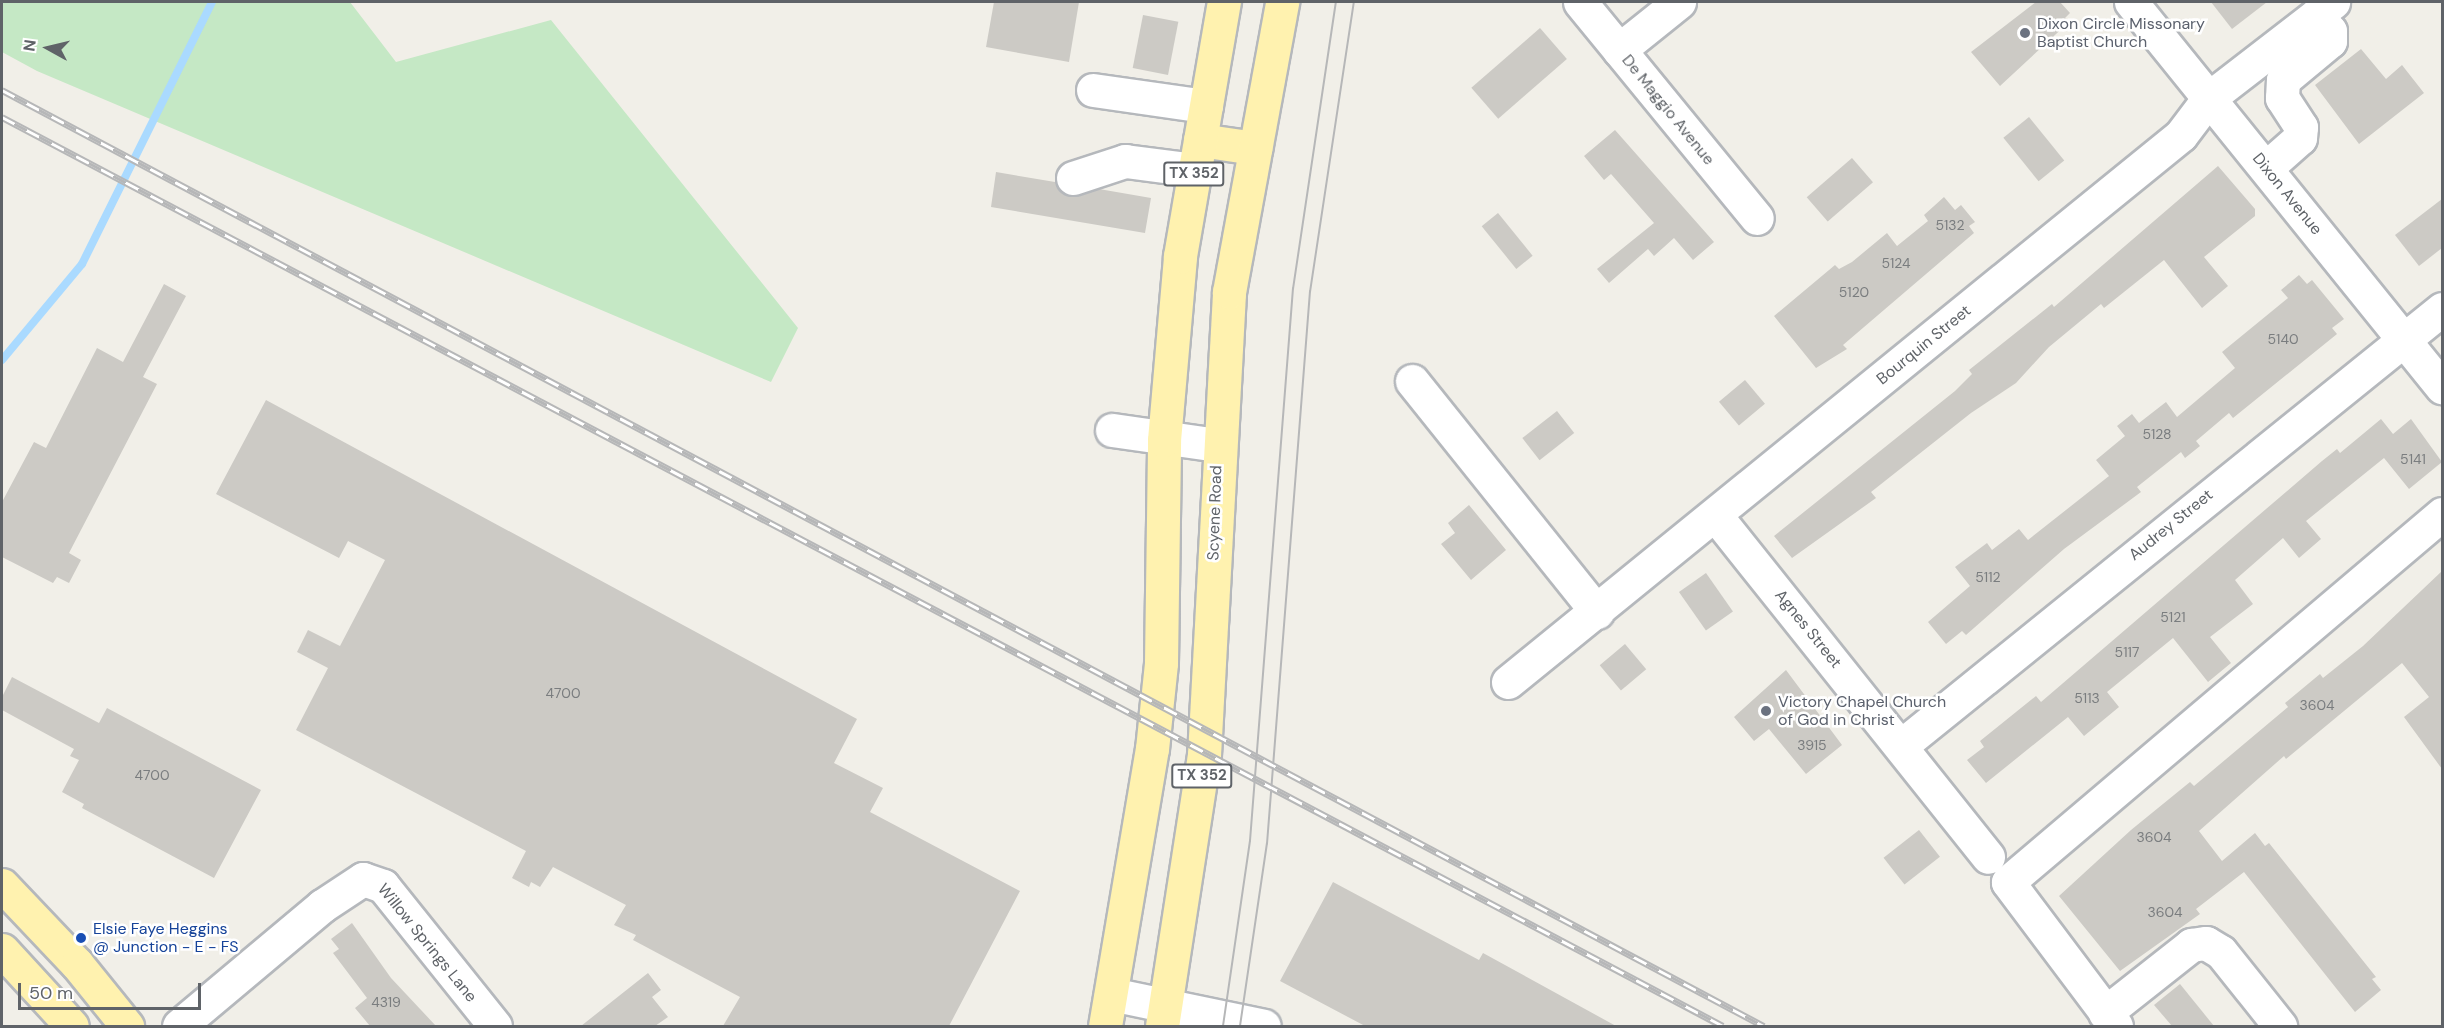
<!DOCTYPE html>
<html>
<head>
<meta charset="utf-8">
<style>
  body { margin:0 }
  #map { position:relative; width:2444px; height:1028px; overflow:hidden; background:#f1efe8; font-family:"DM Sans",sans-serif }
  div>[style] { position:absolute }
  .green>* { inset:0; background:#c5e8c5 }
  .stream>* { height:8px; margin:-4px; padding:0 4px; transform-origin:4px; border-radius:4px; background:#aadaff }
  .building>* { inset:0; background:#cccac5; transform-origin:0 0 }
  .roads { filter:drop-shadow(2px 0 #b5b8bc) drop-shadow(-2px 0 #b5b8bc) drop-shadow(0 2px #b5b8bc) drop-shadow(0 -2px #b5b8bc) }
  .minor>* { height:33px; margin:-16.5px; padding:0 16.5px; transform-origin:16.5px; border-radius:16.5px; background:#fff }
  .major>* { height:33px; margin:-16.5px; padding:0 16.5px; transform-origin:16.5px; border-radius:16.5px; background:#fff2af }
  .tram>* { height:1.5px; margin:-0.75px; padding:0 0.75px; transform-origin:0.75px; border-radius:0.75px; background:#b6b7b8 }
  .rail>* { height:7px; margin-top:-3.5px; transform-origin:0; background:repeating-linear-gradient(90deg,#fff 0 14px,#b6b7b8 0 28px); box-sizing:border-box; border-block:2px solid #b6b7b8 }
  .dots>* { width:16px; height:16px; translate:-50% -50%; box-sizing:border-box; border:3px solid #fff; border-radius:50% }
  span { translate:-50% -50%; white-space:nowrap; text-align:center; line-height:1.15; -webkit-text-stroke:5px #fff; paint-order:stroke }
  .number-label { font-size:14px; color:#7a7d7f }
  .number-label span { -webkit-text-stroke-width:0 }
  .shield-label span { padding:2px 4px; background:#fff; border:2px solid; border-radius:4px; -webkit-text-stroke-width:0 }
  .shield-label { font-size:15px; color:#5f6368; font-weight:700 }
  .worship-label { font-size:16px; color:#5b616d }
  .left { translate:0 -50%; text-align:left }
  .street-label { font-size:16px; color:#5f6368 }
  .transit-label { font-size:16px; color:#164399 }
  .frame { position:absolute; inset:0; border:3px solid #5f6368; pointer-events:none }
  .north { position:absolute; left:18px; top:18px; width:60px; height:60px; -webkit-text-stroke:4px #fff; paint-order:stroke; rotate:278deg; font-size:16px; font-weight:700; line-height:24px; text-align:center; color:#5f6368 }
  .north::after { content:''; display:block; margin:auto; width:21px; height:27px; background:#5f6368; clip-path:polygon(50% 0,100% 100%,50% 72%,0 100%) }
  .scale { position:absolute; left:18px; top:983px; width:183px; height:27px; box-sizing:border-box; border:3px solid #5f6368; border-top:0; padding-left:8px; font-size:18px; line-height:21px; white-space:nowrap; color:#5f6368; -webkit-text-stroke:4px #fff; paint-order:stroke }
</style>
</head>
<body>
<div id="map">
  <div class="green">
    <div style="clip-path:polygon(2px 2px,350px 2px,396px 62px,551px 20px,798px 328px,771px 382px,37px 71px,2px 52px)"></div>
  </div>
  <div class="stream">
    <div style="left:2px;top:360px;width:125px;rotate:-50.2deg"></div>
    <div style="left:82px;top:264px;width:292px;rotate:-63.6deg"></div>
  </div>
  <div class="building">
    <div style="clip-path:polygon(994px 2px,1079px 2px,1069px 62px,986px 47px)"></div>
    <div style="clip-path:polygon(2036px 2px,2060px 2px,2070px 13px,2065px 18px,2069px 22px,2000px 86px,1971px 52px)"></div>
    <div style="clip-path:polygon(2211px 2px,2267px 2px,2232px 29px)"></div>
    <div style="left:1143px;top:15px;width:36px;height:54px;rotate:11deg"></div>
    <div style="left:1540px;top:28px;width:41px;height:91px;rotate:49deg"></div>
    <div style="clip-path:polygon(2361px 49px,2386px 79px,2402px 65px,2424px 93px,2359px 144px,2315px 85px)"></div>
    <div style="left:2029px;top:117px;width:56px;height:33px;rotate:51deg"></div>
    <div style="clip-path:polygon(1615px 130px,1714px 242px,1693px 260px,1674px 238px,1654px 256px,1648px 249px,1609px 283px,1597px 269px,1654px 223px,1611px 174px,1604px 180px,1584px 156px)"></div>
    <div style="left:1852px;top:158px;width:32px;height:60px;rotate:49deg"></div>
    <div style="clip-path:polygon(2218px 166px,2255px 209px,2255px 216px,2204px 257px,2228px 286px,2202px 308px,2164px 260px,2104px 308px,2101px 304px,2049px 347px,2016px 383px,1971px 413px,1871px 492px,1876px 498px,1792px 558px,1774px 536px,1955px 391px,1972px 374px,1969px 370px,2052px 304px,2054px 307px)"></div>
    <div style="clip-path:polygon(996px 172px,1055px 182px,1070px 196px,1099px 189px,1151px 198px,1145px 233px,991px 207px)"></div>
    <div style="clip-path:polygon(1944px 197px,1955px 210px,1961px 205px,1975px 222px,1969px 226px,1974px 233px,1843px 345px,1847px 349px,1816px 368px,1774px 316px,1835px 265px,1839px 269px,1852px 262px,1887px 233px,1897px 246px,1928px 221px,1924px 215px)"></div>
    <div style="clip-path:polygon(2442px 199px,2442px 248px,2419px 266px,2395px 235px)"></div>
    <div style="left:1498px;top:213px;width:55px;height:21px;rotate:51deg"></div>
    <div style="clip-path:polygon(2299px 275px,2307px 284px,2312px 280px,2344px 319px,2332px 328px,2337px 334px,2233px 418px,2229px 413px,2196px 441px,2200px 446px,2185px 458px,2181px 452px,2137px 487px,2141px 492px,2064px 549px,1966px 635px,1962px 631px,1946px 644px,1928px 622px,1970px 586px,1955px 567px,1987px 543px,1992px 550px,2019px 529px,2028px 540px,2109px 476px,2096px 460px,2125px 436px,2117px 426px,2132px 414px,2139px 423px,2166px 402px,2177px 417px,2235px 368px,2222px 352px,2288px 298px,2281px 290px)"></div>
    <div style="clip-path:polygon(164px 284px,186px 296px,143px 377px,157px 384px,69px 553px,81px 560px,69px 583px,57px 577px,53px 583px,2px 557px,2px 502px,34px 442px,46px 448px,97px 348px,123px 362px)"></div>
    <div style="left:1745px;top:380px;width:31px;height:34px;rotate:50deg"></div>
    <div style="clip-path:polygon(266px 400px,857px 719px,834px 763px,883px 788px,870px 812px,1020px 891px,949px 1026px,723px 1026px,740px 997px,633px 940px,636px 935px,614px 925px,626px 905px,553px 867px,540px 887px,531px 882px,529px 887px,512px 878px,526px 851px,296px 730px,328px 668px,297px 652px,308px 630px,340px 646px,385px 560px,348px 541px,339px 558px,216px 494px)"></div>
    <div style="left:1557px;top:411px;width:28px;height:44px;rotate:52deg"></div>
    <div style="clip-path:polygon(2381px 419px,2393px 434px,2411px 419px,2442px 462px,2409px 489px,2384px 458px,2306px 521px,2321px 539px,2299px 558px,2283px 538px,2235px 580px,2253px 604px,2210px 637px,2231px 663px,2208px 682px,2173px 638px,2107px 692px,2119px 707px,2084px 736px,2068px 717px,1986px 783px,1967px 760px,1984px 747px,1980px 741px,2036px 696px,2041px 702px,2322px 461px,2337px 449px,2340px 453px)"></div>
    <div style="clip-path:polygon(1469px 505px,1506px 550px,1471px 580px,1441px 544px,1455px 533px,1448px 523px)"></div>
    <div style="clip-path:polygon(2442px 571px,2442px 769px,2404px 717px,2429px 697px,2402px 663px,2286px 759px,2284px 756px,2199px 831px,2222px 861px,2255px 833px,2265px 846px,2269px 843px,2376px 977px,2372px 979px,2381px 990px,2355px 1012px,2244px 872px,2196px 909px,2200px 914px,2120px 971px,2059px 896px,2131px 830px,2190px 782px,2194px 786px,2288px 707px,2285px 703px,2320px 674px,2323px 678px,2363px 646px)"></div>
    <div style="left:1706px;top:573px;width:47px;height:33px;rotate:55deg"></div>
    <div style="left:1625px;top:644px;width:33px;height:33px;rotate:50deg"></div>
    <div style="clip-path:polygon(1786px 670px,1842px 745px,1806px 774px,1769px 729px,1754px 741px,1734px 717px)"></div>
    <div style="clip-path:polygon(12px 677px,99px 723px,107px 708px,261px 790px,214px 878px,82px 808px,84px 804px,62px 792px,79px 760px,70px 756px,74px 749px,2px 710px,2px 697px)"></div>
    <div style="left:1919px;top:830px;width:34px;height:45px;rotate:52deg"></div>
    <div style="clip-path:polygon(1333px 882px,1479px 960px,1483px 953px,1616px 1026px,1365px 1026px,1280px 981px)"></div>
    <div style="clip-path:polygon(352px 923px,391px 978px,436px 1026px,370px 1026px,355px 1008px,367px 998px,333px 953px,339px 949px,331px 939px)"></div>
    <div style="clip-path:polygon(648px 973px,661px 990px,652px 997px,668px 1017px,655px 1026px,581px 1026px)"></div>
    <div style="clip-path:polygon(2180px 984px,2214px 1026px,2172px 1026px,2154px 1005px)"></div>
  </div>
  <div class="roads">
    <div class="minor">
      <div style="left:1580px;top:2px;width:279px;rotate:50.7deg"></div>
      <div style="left:2131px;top:2px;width:495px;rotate:51.1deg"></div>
      <div style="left:1619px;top:50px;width:77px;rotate:-38.7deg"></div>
      <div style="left:1093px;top:90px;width:114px;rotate:8.1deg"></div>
      <div style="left:2266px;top:168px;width:45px;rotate:-41.4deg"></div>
      <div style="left:2300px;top:138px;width:11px;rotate:-85deg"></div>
      <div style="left:2301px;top:127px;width:35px;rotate:-123deg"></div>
      <div style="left:2282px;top:98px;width:18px;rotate:-87deg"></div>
      <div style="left:2283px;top:80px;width:61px;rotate:-39.7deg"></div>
      <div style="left:2330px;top:41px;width:10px;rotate:-90deg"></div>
      <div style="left:2330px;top:31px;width:21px;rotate:-131deg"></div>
      <div style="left:1073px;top:178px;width:55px;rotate:-18.1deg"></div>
      <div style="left:1125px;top:161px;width:71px;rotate:7.3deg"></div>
      <div style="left:1412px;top:381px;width:296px;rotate:51.3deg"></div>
      <div style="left:1112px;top:430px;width:106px;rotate:8.1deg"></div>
      <div style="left:1716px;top:516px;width:436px;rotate:51.4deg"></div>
      <div style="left:1508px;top:682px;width:867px;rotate:-39.1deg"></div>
      <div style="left:2181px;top:135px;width:46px;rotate:-52.9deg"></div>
      <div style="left:2209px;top:98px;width:157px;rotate:-37.7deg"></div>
      <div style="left:1902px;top:745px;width:694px;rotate:-38.92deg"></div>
      <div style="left:1111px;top:994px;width:156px;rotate:11.8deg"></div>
      <div style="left:2105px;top:1013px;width:110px;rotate:-38.3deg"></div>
      <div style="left:2191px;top:945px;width:15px;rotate:-8deg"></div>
      <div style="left:2206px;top:943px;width:17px;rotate:31deg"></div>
      <div style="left:2221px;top:952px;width:95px;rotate:51.4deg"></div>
      <div style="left:179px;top:1026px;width:187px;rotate:-40deg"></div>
      <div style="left:322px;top:906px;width:49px;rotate:-33.4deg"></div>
      <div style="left:363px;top:879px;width:21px;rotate:19deg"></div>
      <div style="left:383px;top:886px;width:179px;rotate:51.3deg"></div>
      <div style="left:2116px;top:1026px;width:180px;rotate:-126.9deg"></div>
      <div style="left:2008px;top:882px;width:569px;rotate:-40.3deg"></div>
    </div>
    <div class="major">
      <div style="left:1200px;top:140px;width:56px;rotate:8.3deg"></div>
      <div style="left:2px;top:885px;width:109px;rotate:46.5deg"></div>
      <div style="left:77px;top:964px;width:80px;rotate:51.1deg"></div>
      <div style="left:2px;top:950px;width:103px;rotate:47.4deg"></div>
      <div style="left:1105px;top:1026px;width:281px;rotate:-80.4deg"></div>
      <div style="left:1152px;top:749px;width:86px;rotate:-84deg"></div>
      <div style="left:1161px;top:663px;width:223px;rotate:-89.2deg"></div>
      <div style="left:1164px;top:440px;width:185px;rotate:-85deg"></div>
      <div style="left:1180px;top:256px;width:258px;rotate:-80.2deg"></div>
      <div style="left:1162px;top:1026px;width:274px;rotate:-81.2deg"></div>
      <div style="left:1204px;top:755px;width:464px;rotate:-86.9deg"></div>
      <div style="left:1229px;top:292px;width:295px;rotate:-79.6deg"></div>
    </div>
  </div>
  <div class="tram">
    <div style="left:1223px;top:1026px;width:187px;rotate:-81.7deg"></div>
    <div style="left:1250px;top:841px;width:554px;rotate:-85.55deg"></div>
    <div style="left:1293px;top:289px;width:290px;rotate:-81.5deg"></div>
    <div style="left:1240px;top:1026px;width:184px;rotate:-81.6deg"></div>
    <div style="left:1267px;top:844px;width:554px;rotate:-85.55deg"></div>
    <div style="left:1310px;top:292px;width:293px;rotate:-81.4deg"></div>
  </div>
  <div class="rail">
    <div style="left:2px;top:90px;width:1995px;rotate:27.98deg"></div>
    <div style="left:2px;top:117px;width:1946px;rotate:27.84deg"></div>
  </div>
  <div class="dots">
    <div style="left:2025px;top:33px;background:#6b7280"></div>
    <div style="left:1766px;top:711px;background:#6b7280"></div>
    <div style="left:81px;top:938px;background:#1a4fb4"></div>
  </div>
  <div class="number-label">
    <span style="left:1950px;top:225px">5132</span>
    <span style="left:1896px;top:263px">5124</span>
    <span style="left:1854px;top:292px">5120</span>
    <span style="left:2283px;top:339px">5140</span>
    <span style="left:2157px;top:434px">5128</span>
    <span style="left:2413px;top:459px">5141</span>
    <span style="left:1988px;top:577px">5112</span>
    <span style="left:2173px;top:617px">5121</span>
    <span style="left:2127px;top:652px">5117</span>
    <span style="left:563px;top:693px">4700</span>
    <span style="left:2087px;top:698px">5113</span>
    <span style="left:2317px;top:705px">3604</span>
    <span style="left:1812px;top:745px">3915</span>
    <span style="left:152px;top:775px">4700</span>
    <span style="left:2154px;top:837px">3604</span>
    <span style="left:2165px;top:912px">3604</span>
    <span style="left:386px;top:1002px">4319</span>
  </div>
  <div class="shield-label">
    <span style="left:1194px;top:174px">TX 352</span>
    <span style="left:1202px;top:776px">TX 352</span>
  </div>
  <div class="worship-label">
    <span class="left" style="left:2037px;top:33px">Dixon Circle Missonary<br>Baptist Church</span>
    <span class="left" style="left:1778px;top:711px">Victory Chapel Church<br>of God in Christ</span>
  </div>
  <div class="street-label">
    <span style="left:1668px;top:110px;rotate:51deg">De Maggio Avenue</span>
    <span style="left:2287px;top:194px;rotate:51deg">Dixon Avenue</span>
    <span style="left:1924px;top:345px;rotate:-39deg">Bourquin Street</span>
    <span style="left:1215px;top:513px;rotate:-88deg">Scyene Road</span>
    <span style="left:2171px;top:525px;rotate:-39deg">Audrey Street</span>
    <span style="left:1808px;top:629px;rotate:51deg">Agnes Street</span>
    <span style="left:427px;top:943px;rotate:51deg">Willow Springs Lane</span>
  </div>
  <div class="transit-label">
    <span class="left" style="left:93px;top:938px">Elsie Faye Heggins<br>@ Junction - E - FS</span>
  </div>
  <div class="frame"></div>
  <div class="north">N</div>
  <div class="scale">50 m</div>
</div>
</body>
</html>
